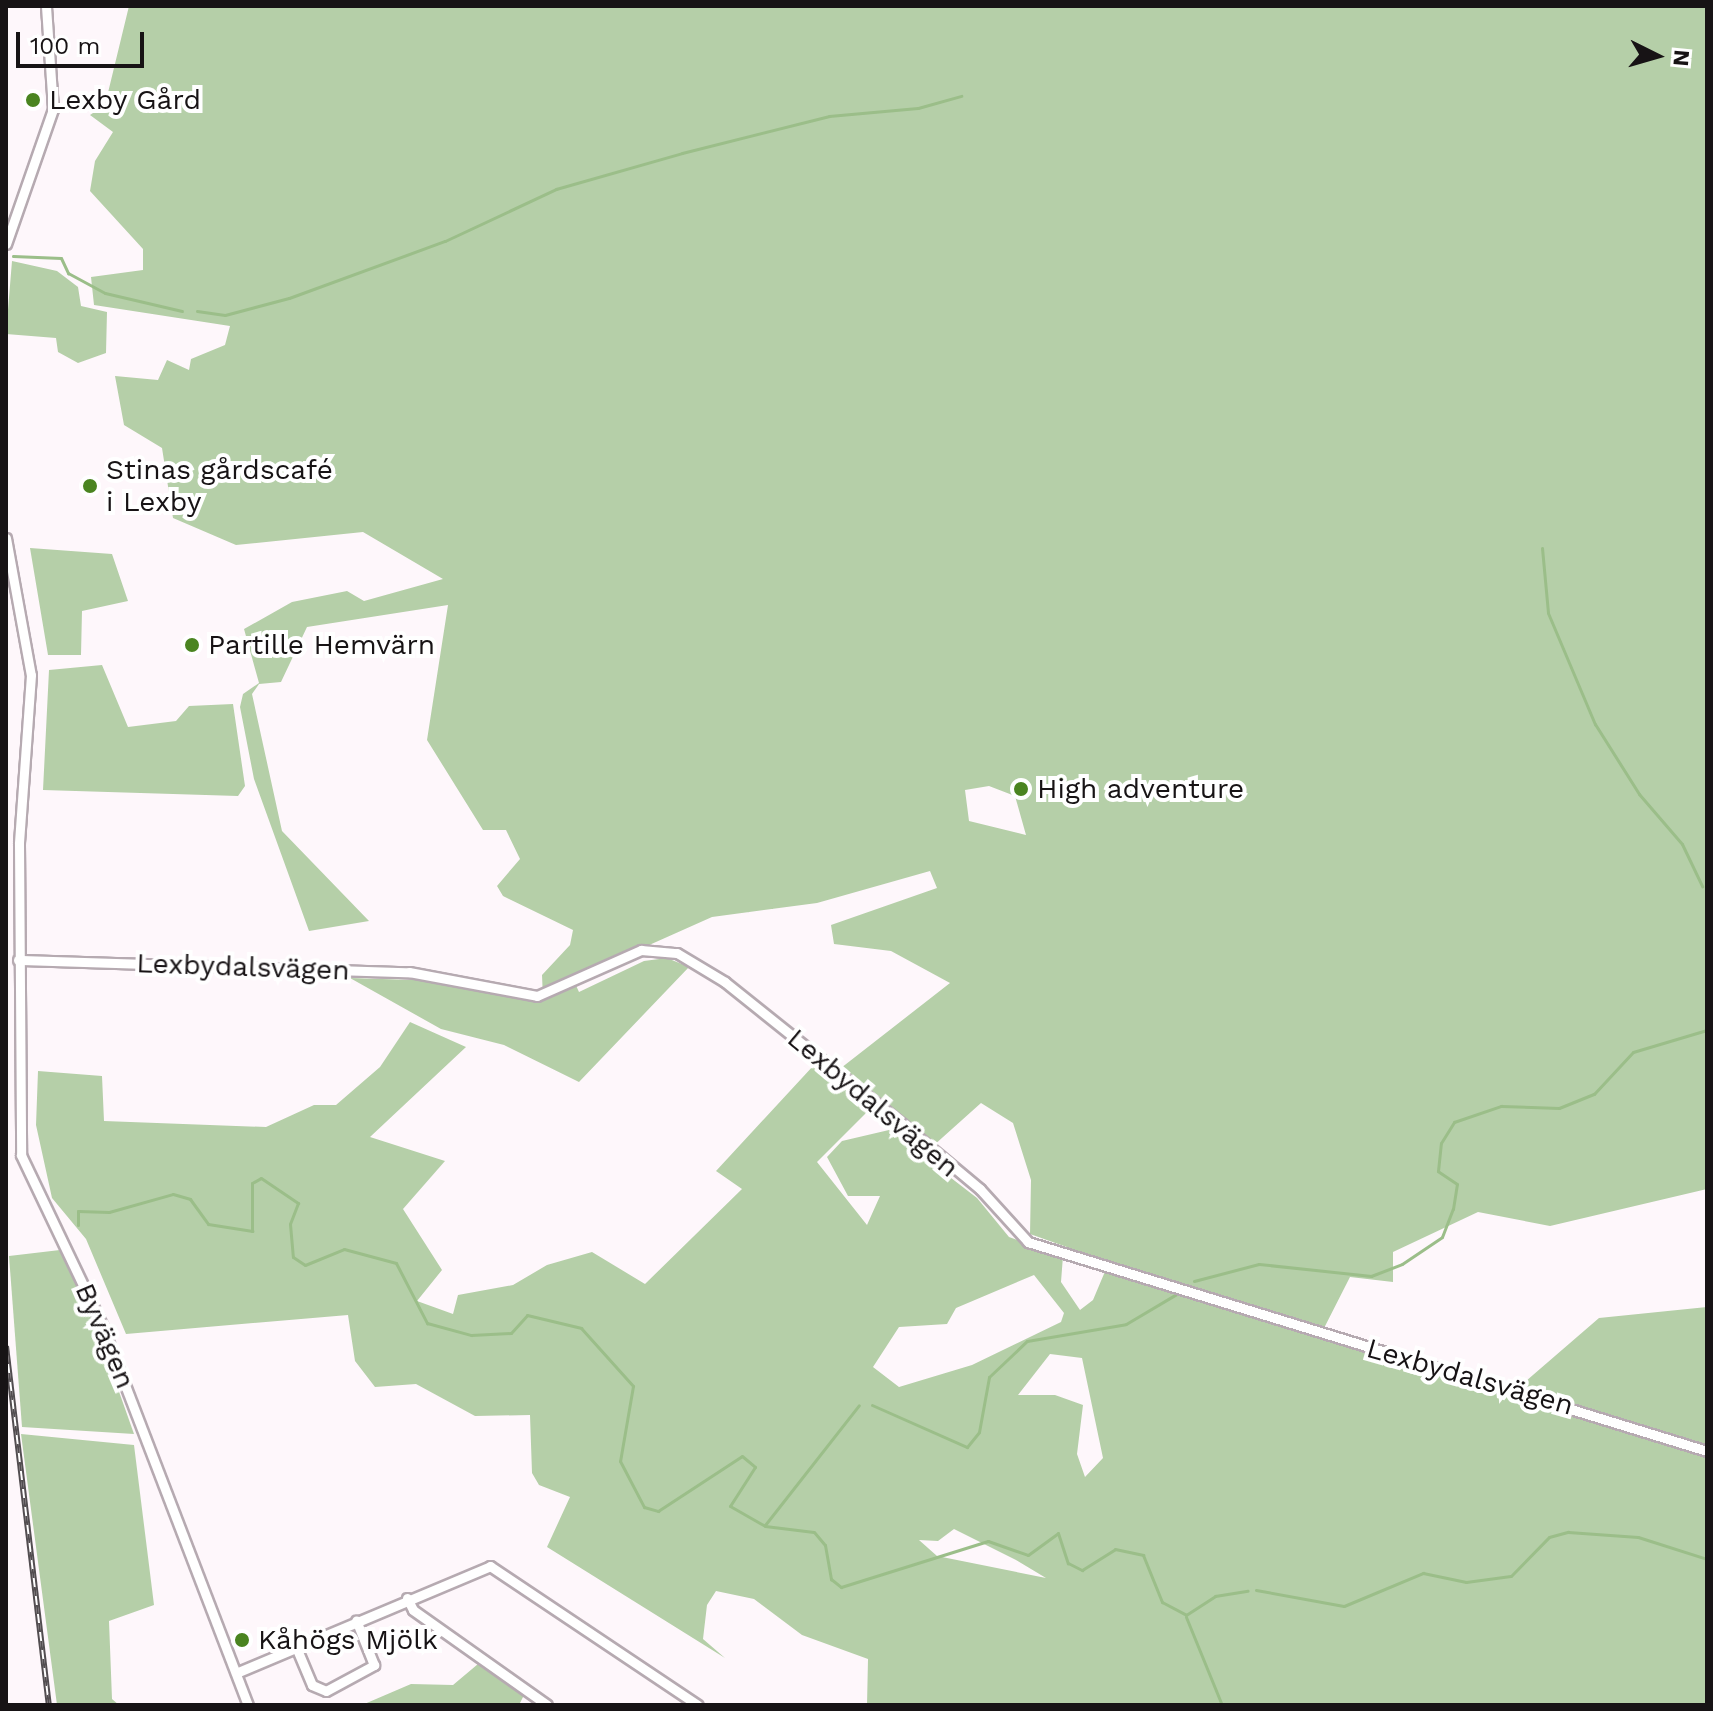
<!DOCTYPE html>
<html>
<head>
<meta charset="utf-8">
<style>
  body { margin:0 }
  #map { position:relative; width:1713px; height:1711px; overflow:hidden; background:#fef7fb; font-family:"Work Sans",sans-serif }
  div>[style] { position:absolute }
  .green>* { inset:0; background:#b5cfa8 }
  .stream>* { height:3px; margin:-1.5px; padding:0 1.5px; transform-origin:1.5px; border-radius:1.5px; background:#9bbe89 }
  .roads { filter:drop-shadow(2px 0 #b6aab1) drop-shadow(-2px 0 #b6aab1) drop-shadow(0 2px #b6aab1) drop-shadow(0 -2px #b6aab1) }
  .minor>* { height:9px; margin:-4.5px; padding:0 4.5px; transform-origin:4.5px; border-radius:4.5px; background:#fff }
  .rail>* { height:6px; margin-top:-3px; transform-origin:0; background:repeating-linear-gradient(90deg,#fff 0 9px,#524d50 0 18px); box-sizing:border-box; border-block:2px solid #524d50 }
  .dots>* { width:22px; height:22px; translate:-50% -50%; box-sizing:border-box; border:4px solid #fff; border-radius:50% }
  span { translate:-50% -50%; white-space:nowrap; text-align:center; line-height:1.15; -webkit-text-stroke:8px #fff; paint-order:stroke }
  .poi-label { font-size:28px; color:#171315 }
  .left { translate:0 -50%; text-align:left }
  .street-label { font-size:28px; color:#171315 }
  .frame { position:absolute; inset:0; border:8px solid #171315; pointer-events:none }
  .north { position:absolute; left:1617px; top:16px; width:80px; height:80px; -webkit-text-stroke:6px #fff; paint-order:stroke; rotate:95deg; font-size:22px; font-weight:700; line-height:32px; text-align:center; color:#171315 }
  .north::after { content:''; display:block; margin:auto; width:28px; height:36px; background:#171315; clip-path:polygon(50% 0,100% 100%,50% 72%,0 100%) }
  .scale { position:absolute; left:16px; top:32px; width:128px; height:36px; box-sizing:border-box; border:4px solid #171315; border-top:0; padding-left:10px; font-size:24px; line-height:28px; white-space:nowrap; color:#171315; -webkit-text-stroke:6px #fff; paint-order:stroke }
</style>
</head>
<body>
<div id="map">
  <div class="green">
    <div style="clip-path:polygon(evenodd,129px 6px,1707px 6px,1707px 1189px,1550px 1226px,1478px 1212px,1393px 1252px,1393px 1282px,1350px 1277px,1319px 1338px,1512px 1393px,1599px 1318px,1707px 1307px,1707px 1705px,867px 1705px,868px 1659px,802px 1635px,754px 1599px,716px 1591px,707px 1605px,703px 1639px,725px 1658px,547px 1547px,570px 1497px,539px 1485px,532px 1473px,530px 1415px,475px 1416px,416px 1384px,375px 1387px,355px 1361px,348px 1315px,126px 1334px,86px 1239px,52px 1198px,36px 1125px,38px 1071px,102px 1076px,104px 1121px,266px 1127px,314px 1105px,336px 1105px,380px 1067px,410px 1022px,466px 1047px,370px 1137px,445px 1161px,403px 1209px,442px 1270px,417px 1301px,453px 1314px,458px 1295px,513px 1285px,547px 1265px,592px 1252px,645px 1284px,742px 1189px,716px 1171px,814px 1065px,870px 1109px,817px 1162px,867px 1225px,880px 1196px,848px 1196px,827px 1157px,842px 1141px,889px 1130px,977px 1198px,1009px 1237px,1063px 1256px,1061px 1282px,1080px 1310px,1093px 1300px,1109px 1262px,1030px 1234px,1031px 1180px,1013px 1123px,981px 1103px,933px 1146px,841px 1068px,950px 983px,891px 951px,834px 944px,831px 925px,937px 888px,930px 871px,817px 903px,712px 917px,573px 979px,579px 992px,644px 961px,667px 958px,689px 967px,579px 1082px,504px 1045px,441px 1029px,350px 978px,447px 981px,543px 999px,542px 975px,570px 945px,573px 930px,503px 896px,497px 886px,520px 859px,506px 830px,483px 830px,427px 740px,448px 605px,307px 627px,281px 682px,259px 684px,252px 694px,282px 831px,369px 921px,309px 931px,254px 779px,240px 707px,243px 694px,259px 683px,244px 629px,292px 602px,347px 591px,364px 601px,443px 579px,363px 532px,236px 545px,173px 518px,162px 448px,124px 425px,115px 376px,158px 380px,167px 360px,189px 370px,191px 359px,225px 345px,230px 326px,94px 305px,91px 277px,143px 270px,143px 249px,90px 191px,95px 161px,113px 132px,90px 115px,105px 105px,129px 6px,989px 786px,1015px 796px,1026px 835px,969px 821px,965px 790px,989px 786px,129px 6px,1034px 1275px,1064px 1313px,1061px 1322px,972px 1365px,899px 1387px,873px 1367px,899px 1327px,947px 1324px,956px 1308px,1034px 1275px,129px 6px,1050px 1354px,1082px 1358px,1103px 1458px,1085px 1477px,1077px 1454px,1083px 1405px,1055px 1395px,1018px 1395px,1050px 1354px,129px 6px,954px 1529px,1016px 1560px,1046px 1578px,937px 1556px,919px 1540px,938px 1541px,954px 1529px)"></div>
    <div style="clip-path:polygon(12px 261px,57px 271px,78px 287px,81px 306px,107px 312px,106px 353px,78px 363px,58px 352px,56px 338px,6px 334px)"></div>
    <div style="clip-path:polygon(30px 548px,112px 554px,128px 601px,82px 611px,81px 655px,48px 655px)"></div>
    <div style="clip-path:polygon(102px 665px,128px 727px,176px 721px,189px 706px,233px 704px,245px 786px,238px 796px,43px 790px,49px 670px)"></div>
    <div style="clip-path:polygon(60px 1250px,89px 1307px,134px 1434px,22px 1427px,9px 1256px)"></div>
    <div style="clip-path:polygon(21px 1434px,134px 1445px,154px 1605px,109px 1621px,112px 1699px,119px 1705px,57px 1705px)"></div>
    <div style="clip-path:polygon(478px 1664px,524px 1695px,519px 1705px,362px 1705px,411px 1684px,453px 1685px)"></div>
  </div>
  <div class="stream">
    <div style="left:13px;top:256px;width:48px;rotate:2.4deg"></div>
    <div style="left:61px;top:258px;width:17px;rotate:65deg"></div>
    <div style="left:68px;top:273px;width:42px;rotate:28.4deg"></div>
    <div style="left:105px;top:293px;width:79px;rotate:13.2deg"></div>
    <div style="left:197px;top:311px;width:28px;rotate:8deg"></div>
    <div style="left:225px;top:315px;width:66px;rotate:-14.9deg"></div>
    <div style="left:289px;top:298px;width:166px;rotate:-20.1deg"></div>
    <div style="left:445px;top:241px;width:123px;rotate:-25.1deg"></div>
    <div style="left:556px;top:189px;width:131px;rotate:-15.9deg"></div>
    <div style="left:682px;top:153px;width:152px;rotate:-14.1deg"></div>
    <div style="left:829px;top:116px;width:89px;rotate:-5.1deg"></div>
    <div style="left:918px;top:108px;width:45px;rotate:-15.6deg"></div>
    <div style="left:1542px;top:548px;width:65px;rotate:84.7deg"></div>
    <div style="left:1548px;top:613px;width:121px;rotate:67.1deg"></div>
    <div style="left:1595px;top:724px;width:83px;rotate:57.8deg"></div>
    <div style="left:1639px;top:794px;width:66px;rotate:49.3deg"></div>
    <div style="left:1682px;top:844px;width:47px;rotate:64.5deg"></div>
    <div style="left:1707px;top:900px;width:2px;rotate:90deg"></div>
    <div style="left:78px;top:1225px;width:14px;rotate:-90deg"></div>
    <div style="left:78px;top:1211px;width:31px;rotate:2deg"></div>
    <div style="left:109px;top:1212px;width:66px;rotate:-15.7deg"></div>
    <div style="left:173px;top:1194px;width:18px;rotate:16deg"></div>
    <div style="left:190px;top:1199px;width:31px;rotate:54deg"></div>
    <div style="left:208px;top:1224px;width:45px;rotate:9deg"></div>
    <div style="left:252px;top:1231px;width:48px;rotate:-90deg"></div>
    <div style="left:252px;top:1183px;width:10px;rotate:-29deg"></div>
    <div style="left:261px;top:1178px;width:45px;rotate:34deg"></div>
    <div style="left:298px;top:1203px;width:22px;rotate:111deg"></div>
    <div style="left:290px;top:1224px;width:33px;rotate:85deg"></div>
    <div style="left:293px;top:1257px;width:14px;rotate:34deg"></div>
    <div style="left:305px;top:1265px;width:42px;rotate:-22.3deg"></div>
    <div style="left:344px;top:1249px;width:54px;rotate:15.1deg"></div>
    <div style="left:396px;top:1263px;width:68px;rotate:62.7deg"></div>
    <div style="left:427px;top:1323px;width:46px;rotate:15.3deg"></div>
    <div style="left:471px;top:1335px;width:40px;rotate:-2.9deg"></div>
    <div style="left:511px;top:1333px;width:24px;rotate:-48deg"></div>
    <div style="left:527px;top:1315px;width:56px;rotate:13.5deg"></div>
    <div style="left:581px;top:1328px;width:78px;rotate:48.1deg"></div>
    <div style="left:633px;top:1386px;width:76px;rotate:99.8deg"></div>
    <div style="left:620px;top:1461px;width:52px;rotate:62.4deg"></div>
    <div style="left:644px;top:1507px;width:15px;rotate:16deg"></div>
    <div style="left:658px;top:1511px;width:100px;rotate:-33.2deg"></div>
    <div style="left:742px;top:1456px;width:17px;rotate:40deg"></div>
    <div style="left:755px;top:1467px;width:46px;rotate:122.7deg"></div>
    <div style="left:730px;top:1506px;width:40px;rotate:29.7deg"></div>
    <div style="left:765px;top:1526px;width:49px;rotate:7deg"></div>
    <div style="left:814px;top:1532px;width:17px;rotate:50deg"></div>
    <div style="left:825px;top:1545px;width:35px;rotate:80deg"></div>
    <div style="left:831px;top:1579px;width:13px;rotate:39deg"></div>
    <div style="left:841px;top:1587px;width:154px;rotate:-17.4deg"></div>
    <div style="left:988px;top:1541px;width:42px;rotate:19.3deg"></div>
    <div style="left:1028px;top:1555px;width:37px;rotate:-36deg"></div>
    <div style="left:1058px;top:1533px;width:32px;rotate:72deg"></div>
    <div style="left:1068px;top:1563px;width:16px;rotate:27deg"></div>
    <div style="left:1082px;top:1570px;width:39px;rotate:-32deg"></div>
    <div style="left:1115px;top:1549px;width:29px;rotate:12deg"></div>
    <div style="left:1143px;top:1555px;width:51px;rotate:68deg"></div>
    <div style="left:1162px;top:1602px;width:27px;rotate:28deg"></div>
    <div style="left:1194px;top:1281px;width:67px;rotate:-14.7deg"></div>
    <div style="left:1259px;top:1264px;width:113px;rotate:6.1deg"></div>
    <div style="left:1371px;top:1276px;width:33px;rotate:-21deg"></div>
    <div style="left:1402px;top:1264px;width:48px;rotate:-34deg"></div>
    <div style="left:1442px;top:1237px;width:30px;rotate:-69deg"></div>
    <div style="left:1453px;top:1209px;width:25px;rotate:-81deg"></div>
    <div style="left:1457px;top:1184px;width:23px;rotate:-146deg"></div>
    <div style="left:1438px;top:1171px;width:28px;rotate:-84deg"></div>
    <div style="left:1441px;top:1143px;width:25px;rotate:-58deg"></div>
    <div style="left:1454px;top:1122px;width:50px;rotate:-18.8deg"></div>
    <div style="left:1501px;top:1106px;width:58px;rotate:2deg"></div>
    <div style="left:1559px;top:1108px;width:38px;rotate:-22deg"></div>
    <div style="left:1594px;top:1094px;width:57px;rotate:-47.1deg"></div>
    <div style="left:1633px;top:1052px;width:77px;rotate:-16.6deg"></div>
    <div style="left:872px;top:1405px;width:104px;rotate:23.9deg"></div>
    <div style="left:967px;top:1447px;width:19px;rotate:-51deg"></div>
    <div style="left:979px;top:1432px;width:56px;rotate:-79.7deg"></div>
    <div style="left:989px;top:1377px;width:52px;rotate:-43.5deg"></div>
    <div style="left:1027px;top:1341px;width:100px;rotate:-9.7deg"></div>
    <div style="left:1126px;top:1324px;width:63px;rotate:-30.7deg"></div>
    <div style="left:765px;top:1525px;width:152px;rotate:-51.9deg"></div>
    <div style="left:1256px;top:1590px;width:89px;rotate:10.3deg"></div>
    <div style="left:1344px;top:1606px;width:86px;rotate:-22.7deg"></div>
    <div style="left:1423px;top:1573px;width:44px;rotate:11.8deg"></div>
    <div style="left:1466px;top:1582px;width:45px;rotate:-7.6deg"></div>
    <div style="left:1511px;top:1576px;width:54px;rotate:-45.7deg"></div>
    <div style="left:1549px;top:1537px;width:20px;rotate:-15deg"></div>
    <div style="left:1568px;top:1532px;width:70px;rotate:4.1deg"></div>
    <div style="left:1638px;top:1537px;width:72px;rotate:17.7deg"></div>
    <div style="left:1186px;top:1615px;width:35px;rotate:-33deg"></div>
    <div style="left:1215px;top:1596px;width:33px;rotate:-9deg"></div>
    <div style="left:1186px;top:1617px;width:95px;rotate:67.8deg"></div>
  </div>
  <div class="roads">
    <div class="minor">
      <div style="left:6px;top:244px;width:143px;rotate:-70.8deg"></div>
      <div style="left:53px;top:109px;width:103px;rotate:-93.9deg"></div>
      <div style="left:6px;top:538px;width:139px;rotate:79.7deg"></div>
      <div style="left:31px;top:675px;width:169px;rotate:94.1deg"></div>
      <div style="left:19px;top:844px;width:311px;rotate:89.6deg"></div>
      <div style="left:21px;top:1155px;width:188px;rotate:64.5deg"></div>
      <div style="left:102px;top:1325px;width:407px;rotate:69deg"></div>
      <div style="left:18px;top:960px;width:391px;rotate:1.8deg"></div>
      <div style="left:409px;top:972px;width:130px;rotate:10.6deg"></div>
      <div style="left:537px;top:996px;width:114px;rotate:-23.9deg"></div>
      <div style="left:641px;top:950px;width:36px;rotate:5deg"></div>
      <div style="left:677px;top:953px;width:56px;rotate:31.1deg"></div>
      <div style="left:725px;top:982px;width:226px;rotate:38.7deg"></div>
      <div style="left:901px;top:1123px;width:103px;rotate:39.9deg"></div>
      <div style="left:980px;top:1189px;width:72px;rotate:47.8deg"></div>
      <div style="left:1028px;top:1242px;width:710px;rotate:17.11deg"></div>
      <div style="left:407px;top:1598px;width:13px;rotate:63deg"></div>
      <div style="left:413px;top:1610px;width:164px;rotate:35.3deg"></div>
      <div style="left:296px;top:1647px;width:41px;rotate:67.2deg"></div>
      <div style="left:312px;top:1685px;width:15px;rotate:23deg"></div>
      <div style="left:326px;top:1691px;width:55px;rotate:-28.4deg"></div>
      <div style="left:374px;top:1665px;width:48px;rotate:-111.8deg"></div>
      <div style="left:236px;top:1673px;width:276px;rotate:-22.8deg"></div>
      <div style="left:490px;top:1566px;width:250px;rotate:33.8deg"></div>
    </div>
  </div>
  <div class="rail">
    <div style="left:6px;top:1346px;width:362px;rotate:83.2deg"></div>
  </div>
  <div class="dots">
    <div style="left:33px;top:100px;background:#4a8420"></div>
    <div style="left:90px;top:486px;background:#4a8420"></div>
    <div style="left:192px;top:645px;background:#4a8420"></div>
    <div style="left:1021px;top:789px;background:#4a8420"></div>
    <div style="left:242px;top:1640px;background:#4a8420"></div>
  </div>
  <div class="poi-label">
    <span class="left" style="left:49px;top:100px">Lexby Gård</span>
    <span class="left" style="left:106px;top:486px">Stinas gårdscafé<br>i Lexby</span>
    <span class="left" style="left:208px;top:645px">Partille Hemvärn</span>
    <span class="left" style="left:1037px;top:789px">High adventure</span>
    <span class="left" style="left:258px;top:1640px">Kåhögs Mjölk</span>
  </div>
  <div class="street-label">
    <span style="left:243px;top:967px;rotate:2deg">Lexbydalsvägen</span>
    <span style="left:873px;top:1103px;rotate:40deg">Lexbydalsvägen</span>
    <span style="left:105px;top:1336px;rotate:67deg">Byvägen</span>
    <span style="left:1470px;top:1377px;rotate:16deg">Lexbydalsvägen</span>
  </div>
  <div class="frame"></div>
  <div class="north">N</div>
  <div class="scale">100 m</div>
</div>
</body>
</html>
